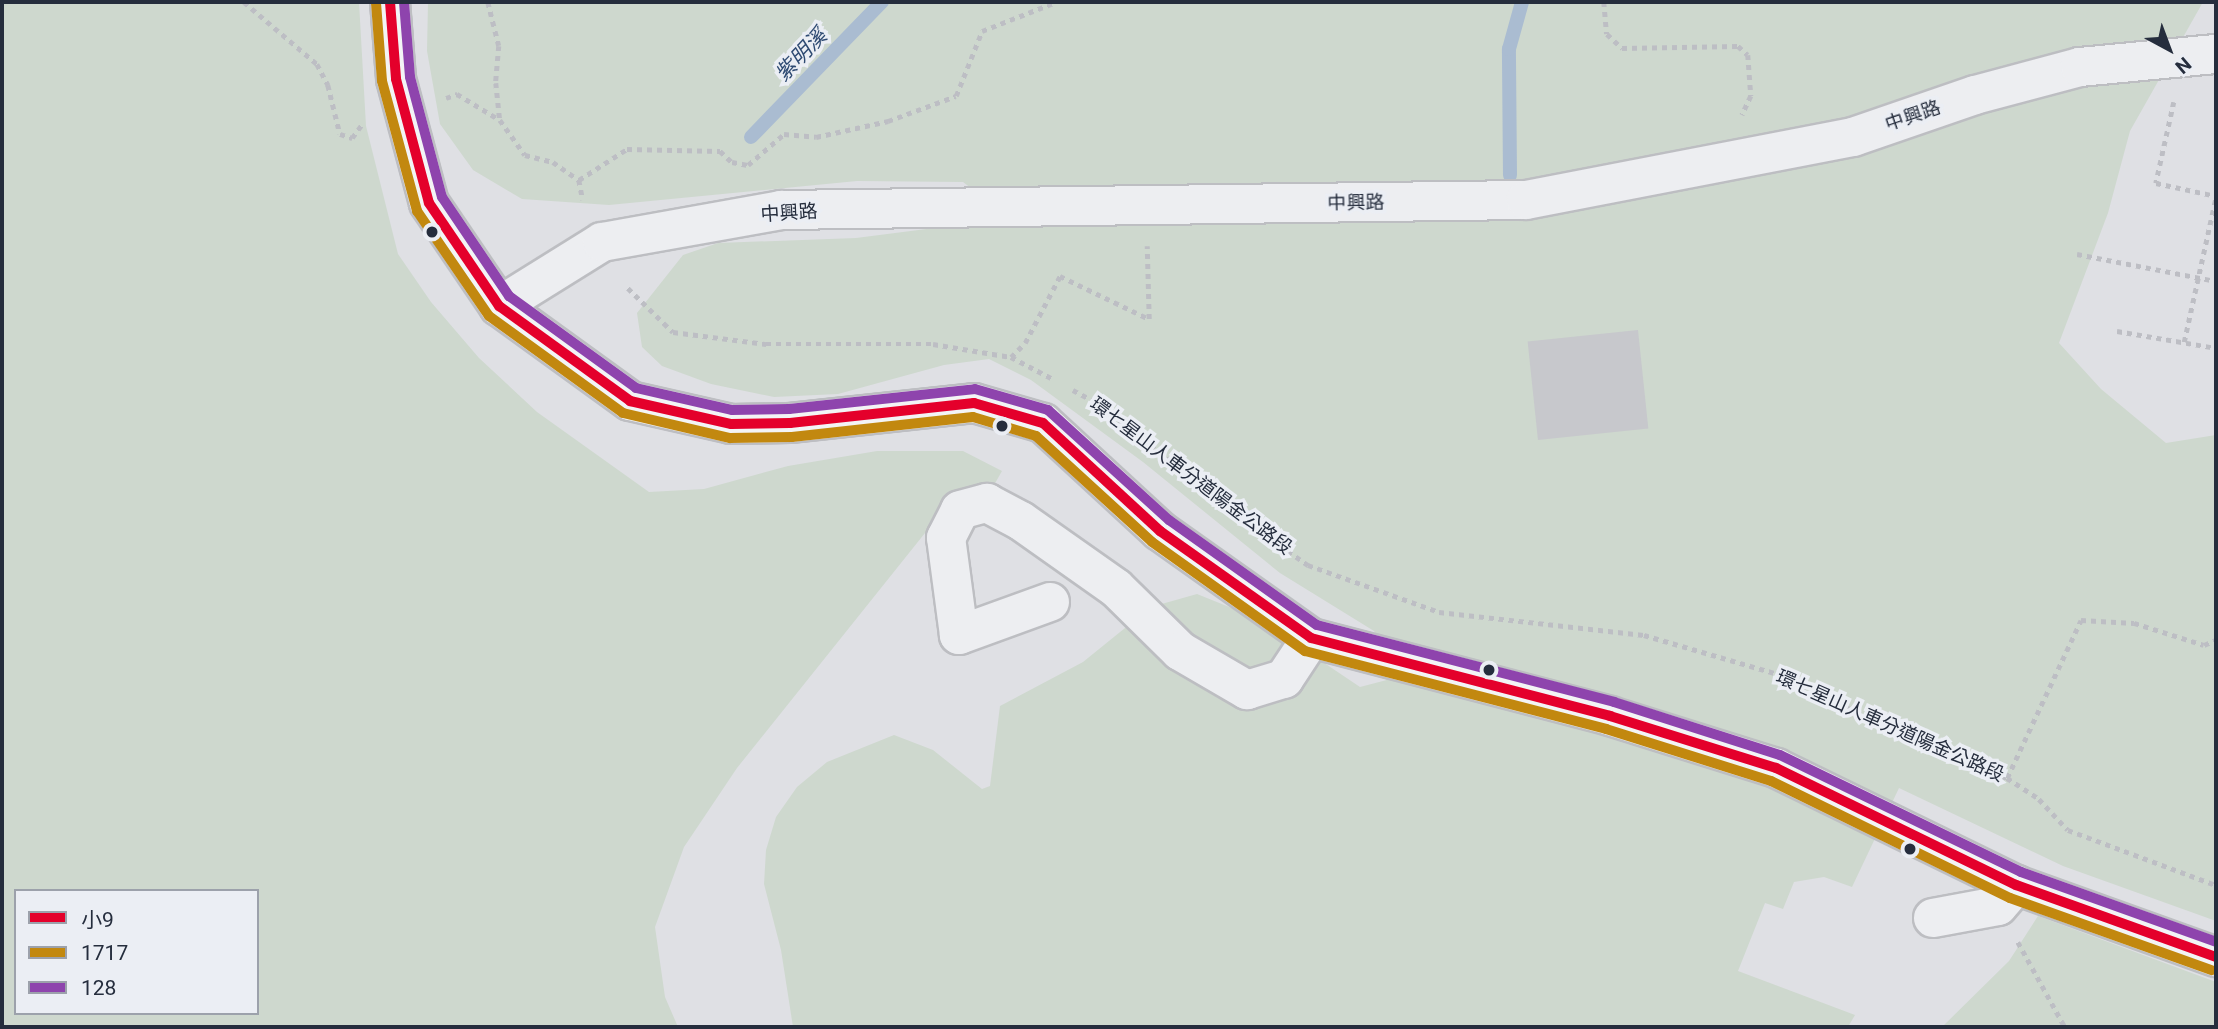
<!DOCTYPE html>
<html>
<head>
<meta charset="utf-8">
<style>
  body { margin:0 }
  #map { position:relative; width:2218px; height:1029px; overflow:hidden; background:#dfe0e4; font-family:Roboto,"Noto Sans TC",sans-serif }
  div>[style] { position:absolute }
  .green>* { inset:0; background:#ced8ce }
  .stream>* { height:14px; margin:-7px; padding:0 7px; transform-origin:7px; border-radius:7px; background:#aabcd1 }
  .building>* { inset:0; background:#c7c8cc; transform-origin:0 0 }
  .path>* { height:4.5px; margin-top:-2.25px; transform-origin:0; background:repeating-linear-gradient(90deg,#bdbec4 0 5px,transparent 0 10px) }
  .roads { filter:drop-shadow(2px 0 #bdbec2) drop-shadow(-2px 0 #bdbec2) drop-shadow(0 2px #bdbec2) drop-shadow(0 -2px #bdbec2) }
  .minor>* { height:38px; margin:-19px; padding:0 19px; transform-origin:19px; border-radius:19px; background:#edeef1 }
  .major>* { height:38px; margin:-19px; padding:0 19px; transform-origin:19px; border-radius:19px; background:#f3f4f5 }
  .bus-1>* { height:10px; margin:-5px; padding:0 5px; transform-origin:5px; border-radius:5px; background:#e4002b }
  .bus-2>* { height:10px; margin:-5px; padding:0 5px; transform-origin:5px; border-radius:5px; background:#c2880f }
  .bus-3>* { height:10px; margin:-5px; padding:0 5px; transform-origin:5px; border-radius:5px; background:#8e44ad }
  .dots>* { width:19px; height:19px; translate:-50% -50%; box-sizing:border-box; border:4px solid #ebeef4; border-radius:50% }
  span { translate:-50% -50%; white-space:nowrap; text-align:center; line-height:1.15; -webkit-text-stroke:7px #ebeef4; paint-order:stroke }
  .street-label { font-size:19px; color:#252d3d }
  .water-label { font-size:21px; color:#2e4a72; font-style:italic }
  .frame { position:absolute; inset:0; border:4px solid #252d3d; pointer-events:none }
  .legend { position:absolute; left:14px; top:889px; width:245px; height:126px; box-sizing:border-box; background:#ebeef4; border:2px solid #9ca1ab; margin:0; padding:9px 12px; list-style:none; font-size:21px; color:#252d3d }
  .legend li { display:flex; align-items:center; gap:14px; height:35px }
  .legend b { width:35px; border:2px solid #9ca1ab }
  .north { position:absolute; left:2134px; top:14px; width:70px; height:70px; -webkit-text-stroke:5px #ebeef4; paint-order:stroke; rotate:139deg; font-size:19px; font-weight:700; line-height:28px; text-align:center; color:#252d3d }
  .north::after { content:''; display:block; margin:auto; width:24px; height:32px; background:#252d3d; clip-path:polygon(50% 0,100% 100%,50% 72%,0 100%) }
</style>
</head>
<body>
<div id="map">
  <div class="green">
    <div style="clip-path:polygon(evenodd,2px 2px,359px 2px,366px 126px,398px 254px,431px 302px,479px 358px,537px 412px,649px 492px,704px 489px,788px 466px,877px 451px,963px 451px,1002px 471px,994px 485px,953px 498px,737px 768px,684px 847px,655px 927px,665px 997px,678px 1027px,2px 1027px,2px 2px,16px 891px,257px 891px,257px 1013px,16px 1013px,16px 891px)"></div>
    <div style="clip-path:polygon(428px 2px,2203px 2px,2130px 131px,2108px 213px,2059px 343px,2101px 389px,2166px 443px,2216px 435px,2216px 921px,2063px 866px,1899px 788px,1852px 887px,1824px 877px,1794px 882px,1783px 909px,1765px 903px,1738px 971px,1855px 1015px,1848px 1027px,793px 1027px,781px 950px,764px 884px,766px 850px,776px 817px,797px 787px,827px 762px,894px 735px,933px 750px,982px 789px,990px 786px,1000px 706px,1083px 662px,1151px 607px,1197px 594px,1259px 619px,1360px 687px,1402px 676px,1374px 631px,1280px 573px,1143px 462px,1031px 380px,989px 359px,944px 365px,838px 394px,774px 397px,711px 384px,662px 366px,642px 347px,637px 313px,683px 255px,718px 243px,856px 238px,942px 227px,980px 195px,963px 182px,857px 181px,609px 205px,522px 199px,473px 170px,440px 124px,427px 51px)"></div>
    <div style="clip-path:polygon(2038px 916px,2216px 982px,2216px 1027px,1942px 1027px,2009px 961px)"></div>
  </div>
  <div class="stream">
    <div style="left:751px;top:137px;width:188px;rotate:-45.9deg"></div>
    <div style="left:1510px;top:175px;width:126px;rotate:-90.5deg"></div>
    <div style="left:1509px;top:49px;width:49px;rotate:-74.5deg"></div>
  </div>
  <div class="building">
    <div style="left:1638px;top:330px;width:99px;height:111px;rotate:84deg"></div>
  </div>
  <div class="path">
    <div style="left:244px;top:2px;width:96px;rotate:40.3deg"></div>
    <div style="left:317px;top:64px;width:24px;rotate:62deg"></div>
    <div style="left:328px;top:85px;width:50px;rotate:76.2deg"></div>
    <div style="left:340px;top:134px;width:13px;rotate:18deg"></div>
    <div style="left:352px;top:138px;width:17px;rotate:-54deg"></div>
    <div style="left:488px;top:2px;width:45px;rotate:76deg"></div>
    <div style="left:499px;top:46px;width:37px;rotate:95deg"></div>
    <div style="left:496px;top:83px;width:37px;rotate:84deg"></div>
    <div style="left:1604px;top:2px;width:32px;rotate:85deg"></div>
    <div style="left:1607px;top:34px;width:21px;rotate:43deg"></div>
    <div style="left:1622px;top:48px;width:116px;rotate:-1deg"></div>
    <div style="left:1738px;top:46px;width:13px;rotate:42deg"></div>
    <div style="left:1748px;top:55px;width:41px;rotate:85.8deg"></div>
    <div style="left:1751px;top:96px;width:21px;rotate:115deg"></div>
    <div style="left:446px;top:98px;width:12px;rotate:-20deg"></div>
    <div style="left:457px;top:94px;width:50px;rotate:31.2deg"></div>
    <div style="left:500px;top:120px;width:43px;rotate:54.5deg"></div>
    <div style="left:525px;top:155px;width:29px;rotate:14deg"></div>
    <div style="left:553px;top:162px;width:32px;rotate:35deg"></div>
    <div style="left:579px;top:180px;width:20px;rotate:79deg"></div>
    <div style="left:2174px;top:102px;width:83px;rotate:102.5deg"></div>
    <div style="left:2156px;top:183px;width:61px;rotate:12.2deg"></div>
    <div style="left:579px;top:180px;width:57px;rotate:-32.9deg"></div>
    <div style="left:627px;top:149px;width:93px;rotate:1.2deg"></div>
    <div style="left:720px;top:151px;width:16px;rotate:43deg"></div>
    <div style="left:732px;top:162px;width:16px;rotate:11deg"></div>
    <div style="left:748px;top:165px;width:48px;rotate:-40.7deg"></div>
    <div style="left:784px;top:134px;width:32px;rotate:5deg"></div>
    <div style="left:816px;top:137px;width:74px;rotate:-12.5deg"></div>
    <div style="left:888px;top:121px;width:72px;rotate:-20.2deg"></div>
    <div style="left:956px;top:96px;width:70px;rotate:-68.2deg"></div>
    <div style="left:982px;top:31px;width:79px;rotate:-21.4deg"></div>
    <div style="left:2077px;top:254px;width:142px;rotate:11deg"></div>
    <div style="left:628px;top:288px;width:63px;rotate:44.4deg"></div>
    <div style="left:673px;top:332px;width:94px;rotate:7.4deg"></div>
    <div style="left:766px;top:344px;width:167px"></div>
    <div style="left:933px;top:344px;width:79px;rotate:9.5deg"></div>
    <div style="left:1011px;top:357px;width:47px;rotate:27.6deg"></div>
    <div style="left:2117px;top:331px;width:100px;rotate:9.7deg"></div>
    <div style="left:2184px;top:342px;width:149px;rotate:-77.6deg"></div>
    <div style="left:1011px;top:357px;width:20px;rotate:-45deg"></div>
    <div style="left:1025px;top:343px;width:76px;rotate:-62.4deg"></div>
    <div style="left:1060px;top:276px;width:99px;rotate:25.8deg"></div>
    <div style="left:1149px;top:319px;width:73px;rotate:-91.6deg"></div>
    <div style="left:1073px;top:390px;width:26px;rotate:28deg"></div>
    <div style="left:1096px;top:402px;width:193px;rotate:38.5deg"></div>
    <div style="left:1247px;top:522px;width:75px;rotate:35.2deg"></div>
    <div style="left:1308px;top:565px;width:139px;rotate:19.7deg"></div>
    <div style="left:1439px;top:612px;width:206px;rotate:6.4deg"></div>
    <div style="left:1644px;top:635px;width:147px;rotate:16.2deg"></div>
    <div style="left:1785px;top:676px;width:129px;rotate:26.8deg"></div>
    <div style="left:1900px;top:734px;width:116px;rotate:22.4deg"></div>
    <div style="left:2007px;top:778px;width:38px;rotate:33deg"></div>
    <div style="left:2039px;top:799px;width:42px;rotate:46.9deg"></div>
    <div style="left:2068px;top:830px;width:158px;rotate:20.4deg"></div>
    <div style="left:2007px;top:778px;width:174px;rotate:-64.9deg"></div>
    <div style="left:2081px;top:620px;width:53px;rotate:3.2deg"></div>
    <div style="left:2134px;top:623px;width:73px;rotate:17.4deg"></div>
    <div style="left:2204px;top:645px;width:13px;rotate:-23deg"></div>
    <div style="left:2018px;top:942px;width:97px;rotate:61.1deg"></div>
  </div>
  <div class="roads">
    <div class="minor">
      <div style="left:499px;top:306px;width:121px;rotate:-31.9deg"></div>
      <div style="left:602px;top:242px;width:182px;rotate:-10.1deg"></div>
      <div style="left:781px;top:210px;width:745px;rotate:-0.77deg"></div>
      <div style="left:1526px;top:200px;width:333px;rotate:-10.9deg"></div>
      <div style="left:1853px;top:137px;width:129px;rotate:-19deg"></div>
      <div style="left:1975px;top:95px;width:109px;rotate:-14.9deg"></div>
      <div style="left:2080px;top:67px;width:137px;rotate:-5.5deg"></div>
      <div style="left:1050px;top:602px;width:97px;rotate:160.1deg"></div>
      <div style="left:959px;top:635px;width:98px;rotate:-97.6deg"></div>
      <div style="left:946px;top:538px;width:31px;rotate:-63deg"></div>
      <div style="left:960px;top:510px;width:28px;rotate:-15deg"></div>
      <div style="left:987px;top:503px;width:38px;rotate:28deg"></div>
      <div style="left:1021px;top:521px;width:116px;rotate:35.2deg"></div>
      <div style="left:1116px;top:588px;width:90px;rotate:44.5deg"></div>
      <div style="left:1180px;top:651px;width:78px;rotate:30.2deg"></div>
      <div style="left:1247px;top:690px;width:39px;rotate:-17deg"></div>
      <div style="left:1284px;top:679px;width:49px;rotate:-56.6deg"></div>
      <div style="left:1933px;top:918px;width:66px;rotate:-10.5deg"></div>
      <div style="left:1998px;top:906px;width:28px;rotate:-49deg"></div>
    </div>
    <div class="major">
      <div style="left:390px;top:2px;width:77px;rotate:85.5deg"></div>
      <div style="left:396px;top:79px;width:128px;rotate:75.1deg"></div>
      <div style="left:429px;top:203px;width:125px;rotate:55.8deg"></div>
      <div style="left:499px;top:306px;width:162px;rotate:35.9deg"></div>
      <div style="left:630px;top:401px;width:104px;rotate:12.8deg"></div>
      <div style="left:731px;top:424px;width:59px;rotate:-1deg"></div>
      <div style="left:790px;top:423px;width:185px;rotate:-6.2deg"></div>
      <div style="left:974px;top:403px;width:72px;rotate:16.2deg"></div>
      <div style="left:1043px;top:423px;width:159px;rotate:42.7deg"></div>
      <div style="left:1160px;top:531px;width:185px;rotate:35.3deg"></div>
      <div style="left:1311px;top:638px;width:309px;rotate:14.6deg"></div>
      <div style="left:1610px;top:716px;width:174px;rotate:17.4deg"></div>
      <div style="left:1776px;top:768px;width:267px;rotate:26deg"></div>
      <div style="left:2016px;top:885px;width:213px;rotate:19.8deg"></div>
    </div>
  </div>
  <div class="bus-1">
    <div style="left:390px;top:2px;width:77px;rotate:85.5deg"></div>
    <div style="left:396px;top:79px;width:128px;rotate:75.1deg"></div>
    <div style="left:429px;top:203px;width:125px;rotate:55.8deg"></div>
    <div style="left:499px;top:306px;width:162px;rotate:35.9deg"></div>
    <div style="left:630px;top:401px;width:104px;rotate:12.8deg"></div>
    <div style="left:731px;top:424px;width:59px;rotate:-1deg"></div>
    <div style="left:790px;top:423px;width:185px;rotate:-6.2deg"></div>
    <div style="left:974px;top:403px;width:72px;rotate:16.2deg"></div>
    <div style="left:1043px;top:423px;width:159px;rotate:42.7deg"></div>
    <div style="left:1160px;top:531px;width:185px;rotate:35.3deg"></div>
    <div style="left:1311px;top:638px;width:309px;rotate:14.6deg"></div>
    <div style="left:1610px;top:716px;width:174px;rotate:17.4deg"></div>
    <div style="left:1776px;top:768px;width:267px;rotate:26deg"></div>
    <div style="left:2016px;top:885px;width:213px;rotate:19.8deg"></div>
  </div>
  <div class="bus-2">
    <div style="left:376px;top:3px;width:78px;rotate:85.6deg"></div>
    <div style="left:382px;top:81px;width:135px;rotate:74.9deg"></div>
    <div style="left:417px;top:211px;width:127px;rotate:55.6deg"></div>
    <div style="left:489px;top:316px;width:165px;rotate:35.9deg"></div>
    <div style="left:623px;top:413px;width:110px;rotate:13.2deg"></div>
    <div style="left:730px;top:438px;width:62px;rotate:-0.9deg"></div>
    <div style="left:792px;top:437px;width:182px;rotate:-6.3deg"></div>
    <div style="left:973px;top:417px;width:66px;rotate:16.8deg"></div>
    <div style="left:1036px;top:436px;width:157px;rotate:42.4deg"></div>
    <div style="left:1152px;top:542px;width:188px;rotate:35.5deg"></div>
    <div style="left:1305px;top:651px;width:311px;rotate:14.5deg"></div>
    <div style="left:1606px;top:729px;width:173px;rotate:17.5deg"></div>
    <div style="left:1771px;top:781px;width:266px;rotate:26.1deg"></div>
    <div style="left:2010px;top:898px;width:214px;rotate:19.7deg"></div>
  </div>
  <div class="bus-3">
    <div style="left:404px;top:2px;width:75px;rotate:85.4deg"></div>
    <div style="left:410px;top:77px;width:124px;rotate:75.1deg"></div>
    <div style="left:442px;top:197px;width:120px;rotate:55.9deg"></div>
    <div style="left:509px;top:296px;width:157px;rotate:35.9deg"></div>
    <div style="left:636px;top:388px;width:98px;rotate:12.9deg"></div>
    <div style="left:732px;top:410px;width:57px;rotate:-1deg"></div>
    <div style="left:789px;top:409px;width:187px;rotate:-6.1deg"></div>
    <div style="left:975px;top:389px;width:76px;rotate:16deg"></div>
    <div style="left:1048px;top:410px;width:164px;rotate:42.3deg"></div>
    <div style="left:1169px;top:520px;width:181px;rotate:35.4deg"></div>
    <div style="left:1317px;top:625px;width:307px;rotate:14.5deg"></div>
    <div style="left:1614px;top:702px;width:174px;rotate:17.7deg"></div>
    <div style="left:1780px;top:755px;width:268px;rotate:25.9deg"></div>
    <div style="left:2021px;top:872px;width:207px;rotate:19.7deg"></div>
  </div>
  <div class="dots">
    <div style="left:432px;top:232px;background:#252d3d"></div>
    <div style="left:1002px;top:426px;background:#252d3d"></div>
    <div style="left:1489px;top:670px;background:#252d3d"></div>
    <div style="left:1910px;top:849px;background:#252d3d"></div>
  </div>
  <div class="street-label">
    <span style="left:1913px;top:116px;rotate:-19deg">中興路</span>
    <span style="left:1356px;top:203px;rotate:-1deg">中興路</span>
    <span style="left:789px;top:213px;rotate:-4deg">中興路</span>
    <span style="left:1191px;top:476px;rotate:37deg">環七星山人車分道陽金公路段</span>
    <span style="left:1890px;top:726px;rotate:24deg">環七星山人車分道陽金公路段</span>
  </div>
  <div class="water-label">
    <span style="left:801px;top:55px;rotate:-46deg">紫明溪</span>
  </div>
  <div class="frame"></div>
  <ul class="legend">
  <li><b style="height:9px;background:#e4002b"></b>小9</li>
  <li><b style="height:9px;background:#c2880f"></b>1717</li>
  <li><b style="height:9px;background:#8e44ad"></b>128</li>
  </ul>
  <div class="north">N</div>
</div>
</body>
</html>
